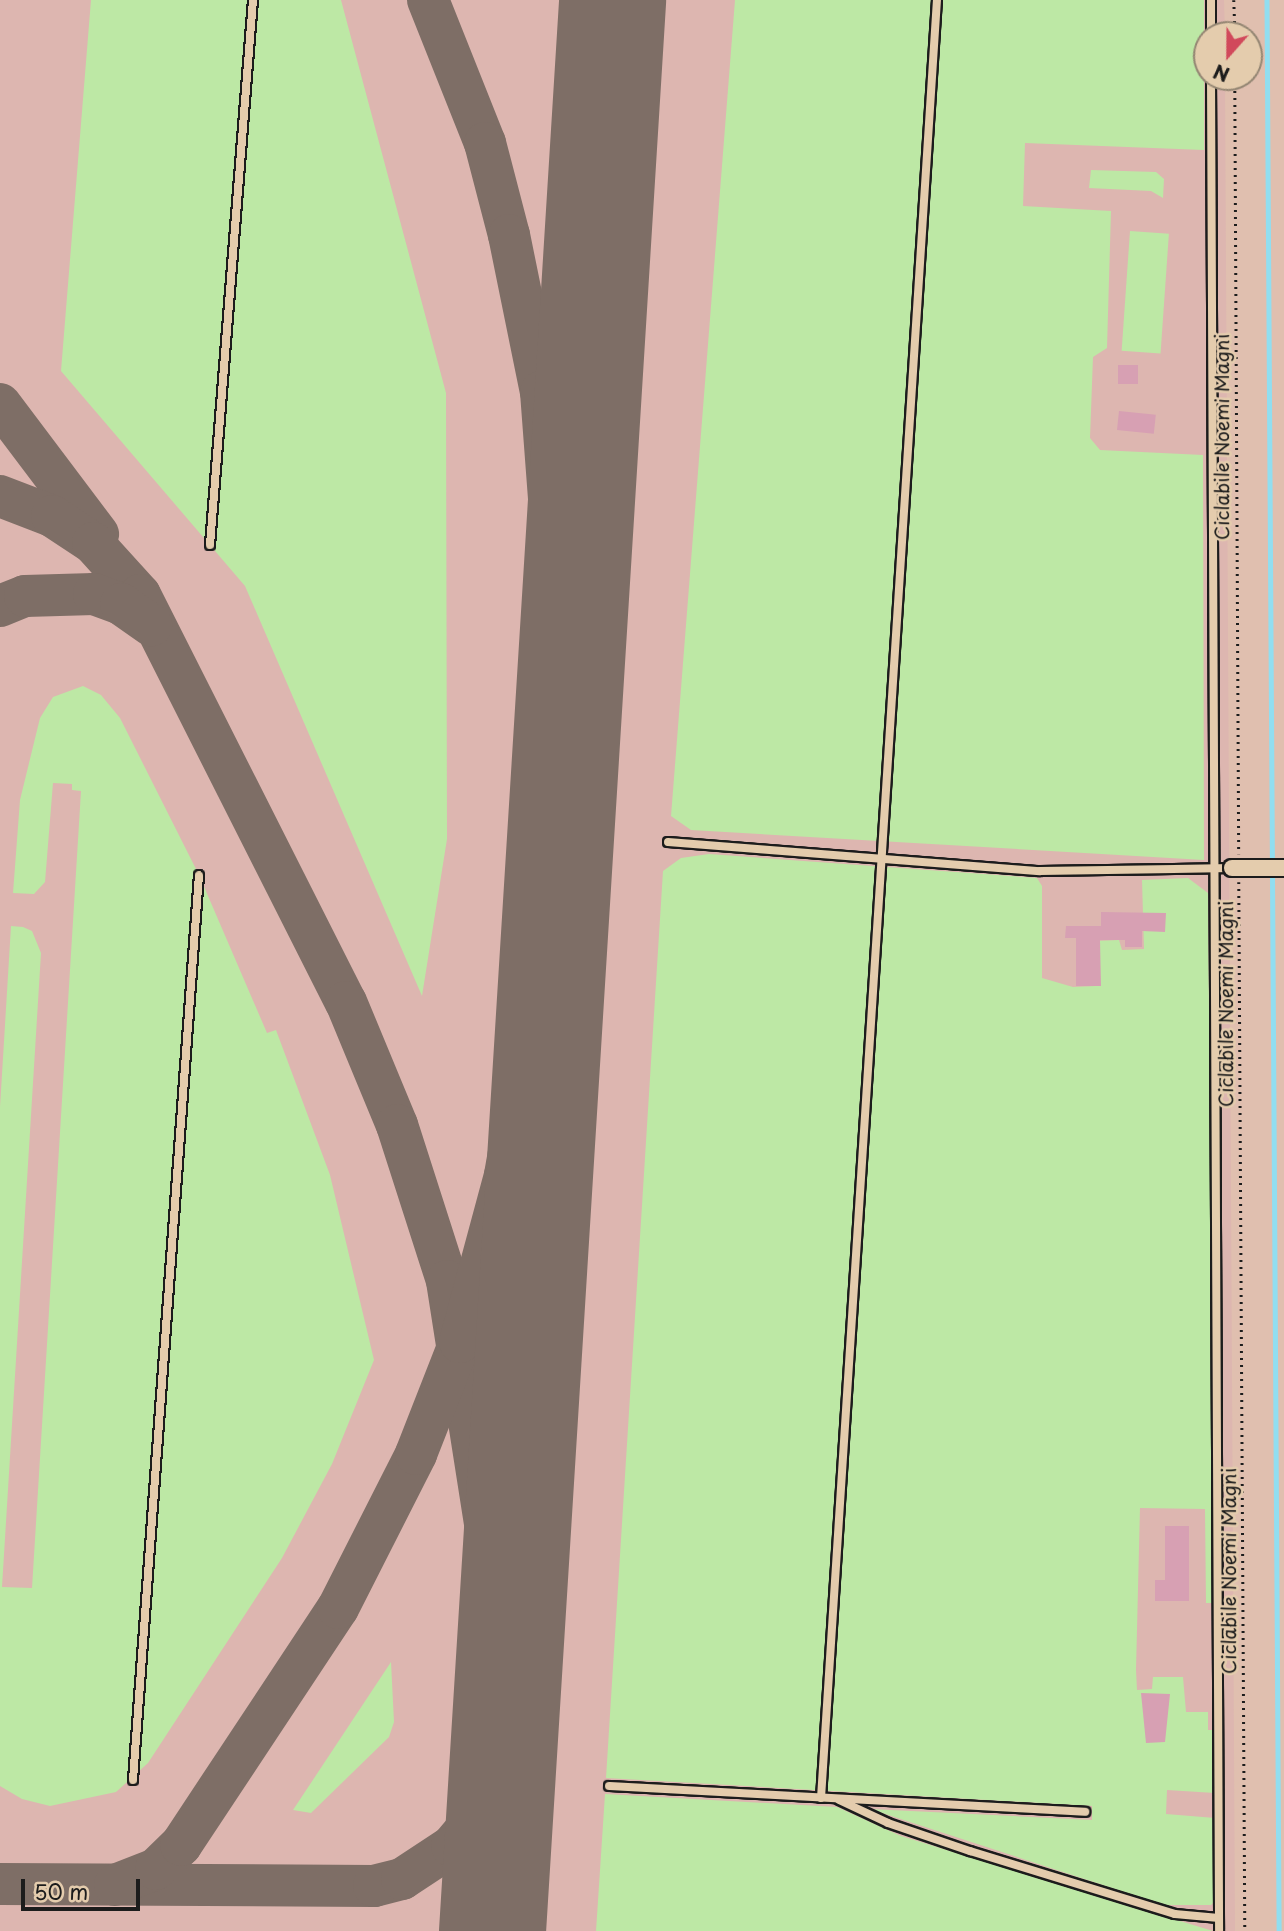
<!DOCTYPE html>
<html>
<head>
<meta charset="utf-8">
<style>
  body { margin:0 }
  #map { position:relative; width:1284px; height:1931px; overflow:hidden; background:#e0bfaf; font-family:"Playpen Sans",sans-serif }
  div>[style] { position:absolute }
  .built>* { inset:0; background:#ddb6b0 }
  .green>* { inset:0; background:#bde8a5; transform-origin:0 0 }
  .stream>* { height:4.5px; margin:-2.25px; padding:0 2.25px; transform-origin:2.25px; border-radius:2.25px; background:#91def0 }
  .taxiway>* { height:42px; margin:-21px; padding:0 21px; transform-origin:21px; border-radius:21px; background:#7e6e66 }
  .runway>* { height:107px; margin:-53.5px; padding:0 53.5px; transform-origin:53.5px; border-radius:53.5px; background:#7e6e66 }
  .building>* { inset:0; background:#d7a0b3; transform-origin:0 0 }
  .path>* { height:2.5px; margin-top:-1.25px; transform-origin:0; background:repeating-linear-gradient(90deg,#1c1c1c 0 2px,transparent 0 7px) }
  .roads { filter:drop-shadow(2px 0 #1c1c1c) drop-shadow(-2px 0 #1c1c1c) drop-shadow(0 2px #1c1c1c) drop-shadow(0 -2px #1c1c1c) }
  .lane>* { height:8px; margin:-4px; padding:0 4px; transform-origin:4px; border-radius:4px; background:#e4ccad }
  .bridges { filter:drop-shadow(2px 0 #1c1c1c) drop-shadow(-2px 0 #1c1c1c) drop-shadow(0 2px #1c1c1c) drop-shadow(0 -2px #1c1c1c) }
  .street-bridge>* { height:16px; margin:-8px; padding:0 8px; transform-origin:8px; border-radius:8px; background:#e4ccad }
  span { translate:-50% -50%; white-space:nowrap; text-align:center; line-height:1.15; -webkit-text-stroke:5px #e4ccad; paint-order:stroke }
  .street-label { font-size:19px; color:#1c1c1c }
  .north { position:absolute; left:1193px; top:21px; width:70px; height:70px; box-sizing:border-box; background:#e4ccad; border:2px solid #948673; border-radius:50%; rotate:201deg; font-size:19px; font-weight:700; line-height:28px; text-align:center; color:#1c1c1c }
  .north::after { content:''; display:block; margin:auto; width:24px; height:32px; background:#d1495b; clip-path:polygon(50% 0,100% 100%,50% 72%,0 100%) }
  .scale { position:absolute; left:21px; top:1879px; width:119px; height:32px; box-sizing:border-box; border:4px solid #1c1c1c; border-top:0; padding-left:9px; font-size:21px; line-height:24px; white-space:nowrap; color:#1c1c1c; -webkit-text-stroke:5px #e4ccad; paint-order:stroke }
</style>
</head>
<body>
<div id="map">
  <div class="built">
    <div style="clip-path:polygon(0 0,1224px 0,1225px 35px,1207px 35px,1207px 77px,1225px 77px,1235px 1931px,0 1931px)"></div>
  </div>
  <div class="green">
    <div style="clip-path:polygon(91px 0,341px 0,446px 393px,447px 839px,422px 996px,245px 586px,61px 371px)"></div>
    <div style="clip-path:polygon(735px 0,1204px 0,1204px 150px,1025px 143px,1023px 206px,1111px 211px,1107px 348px,1093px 357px,1090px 438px,1100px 450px,1203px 455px,1204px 860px,691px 830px,671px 816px)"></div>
    <div style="clip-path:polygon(1091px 170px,1156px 172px,1164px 179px,1163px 198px,1151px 191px,1089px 188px)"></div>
    <div style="left:1130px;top:231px;width:39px;height:120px;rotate:4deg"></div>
    <div style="clip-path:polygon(83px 686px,101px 695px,120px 718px,199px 875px,267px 1033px,276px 1030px,330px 1175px,374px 1360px,332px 1464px,282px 1558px,148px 1763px,116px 1792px,50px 1806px,22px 1799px,0 1786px,0 1107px,11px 926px,23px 927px,32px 931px,41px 953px,2px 1587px,32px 1588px,81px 791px,72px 790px,72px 784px,53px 783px,45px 882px,34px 894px,13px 893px,20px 800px,40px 718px,53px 697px)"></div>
    <div style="clip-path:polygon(709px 854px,1037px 878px,1042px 886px,1042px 978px,1073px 987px,1096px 986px,1095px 941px,1119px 940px,1122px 950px,1144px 949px,1142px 880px,1188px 878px,1208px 893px,1214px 1603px,1206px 1603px,1205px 1509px,1140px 1508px,1136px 1670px,1137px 1690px,1152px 1689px,1153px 1677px,1183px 1677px,1186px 1712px,1208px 1712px,1208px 1730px,1214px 1730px,1215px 1793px,1167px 1790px,1166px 1814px,1215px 1818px,1215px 1901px,1211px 1905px,1164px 1905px,870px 1809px,1092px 1820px,1092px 1806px,606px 1778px,663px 871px,681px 858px)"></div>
    <div style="clip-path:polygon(391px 1662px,394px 1722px,389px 1737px,311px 1813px,293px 1810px)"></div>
    <div style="clip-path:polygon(605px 1794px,837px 1807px,901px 1836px,1213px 1931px,596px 1931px)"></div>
  </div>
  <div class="stream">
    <div style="left:1267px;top:0;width:1931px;rotate:89.64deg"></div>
  </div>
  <div class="taxiway">
    <div style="left:428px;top:0;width:154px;rotate:68.3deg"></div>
    <div style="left:485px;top:143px;width:95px;rotate:75.4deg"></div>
    <div style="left:509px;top:235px;width:160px;rotate:78.5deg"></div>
    <div style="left:541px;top:392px;width:318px;rotate:85.7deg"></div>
    <div style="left:0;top:404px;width:163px;rotate:53deg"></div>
    <div style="left:0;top:496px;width:56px;rotate:21deg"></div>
    <div style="left:52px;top:516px;width:49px;rotate:33.4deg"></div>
    <div style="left:93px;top:543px;width:70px;rotate:47.9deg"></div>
    <div style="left:140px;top:595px;width:456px;rotate:63.2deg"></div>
    <div style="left:346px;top:1002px;width:133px;rotate:67.5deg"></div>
    <div style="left:397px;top:1125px;width:164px;rotate:72.2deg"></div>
    <div style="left:447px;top:1281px;width:251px;rotate:81.1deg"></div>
    <div style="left:486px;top:1529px;width:150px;rotate:87.3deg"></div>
    <div style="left:493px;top:1679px;width:216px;rotate:89.7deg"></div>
    <div style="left:0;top:606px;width:27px;rotate:-22deg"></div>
    <div style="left:25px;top:596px;width:69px;rotate:-1.7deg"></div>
    <div style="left:94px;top:594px;width:29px;rotate:20deg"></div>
    <div style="left:121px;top:604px;width:37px;rotate:35deg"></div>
    <div style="left:0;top:1884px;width:374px;rotate:0.3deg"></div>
    <div style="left:374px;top:1886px;width:29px;rotate:-14deg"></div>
    <div style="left:402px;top:1879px;width:60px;rotate:-33.4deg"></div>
    <div style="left:452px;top:1846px;width:33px;rotate:-50deg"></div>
    <div style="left:473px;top:1821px;width:42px;rotate:-64.7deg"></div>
    <div style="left:115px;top:1885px;width:44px;rotate:-21.3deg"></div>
    <div style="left:156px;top:1869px;width:35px;rotate:-44deg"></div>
    <div style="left:181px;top:1845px;width:284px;rotate:-56.5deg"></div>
    <div style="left:338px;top:1608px;width:173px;rotate:-63.1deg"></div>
    <div style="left:416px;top:1454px;width:120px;rotate:-68.6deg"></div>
    <div style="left:460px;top:1342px;width:173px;rotate:-74.9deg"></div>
    <div style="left:505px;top:1175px;width:275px;rotate:-80deg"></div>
  </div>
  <div class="runway">
    <div style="left:492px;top:1931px;width:1935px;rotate:-86.44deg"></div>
  </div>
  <div class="building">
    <div style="left:1138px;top:365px;width:19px;height:20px;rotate:90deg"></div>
    <div style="left:1119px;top:411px;width:37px;height:19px;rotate:6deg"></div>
    <div style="clip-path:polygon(1101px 912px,1166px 913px,1165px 932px,1142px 931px,1142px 947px,1125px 947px,1125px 940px,1100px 940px,1101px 986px,1076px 986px,1076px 938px,1065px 938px,1066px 926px,1101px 926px)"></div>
    <div style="clip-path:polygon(1165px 1526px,1189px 1526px,1189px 1601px,1155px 1601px,1155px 1580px,1165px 1580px)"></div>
    <div style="clip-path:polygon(1141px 1693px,1170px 1694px,1165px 1742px,1146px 1743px)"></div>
  </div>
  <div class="path">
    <div style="left:1234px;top:0;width:35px;rotate:88deg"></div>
    <div style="left:1235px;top:77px;width:777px;rotate:89.71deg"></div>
    <div style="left:1239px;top:882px;width:1049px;rotate:89.67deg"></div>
  </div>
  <div class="roads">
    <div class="lane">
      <div style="left:1211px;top:0;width:35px;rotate:90deg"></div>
      <div style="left:1211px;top:77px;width:1854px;rotate:89.75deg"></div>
      <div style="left:210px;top:545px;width:547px;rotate:-85.49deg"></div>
      <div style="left:668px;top:842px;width:373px;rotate:4.5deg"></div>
      <div style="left:1040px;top:871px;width:192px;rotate:-0.9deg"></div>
      <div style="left:133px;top:1780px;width:907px;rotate:-85.83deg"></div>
      <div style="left:609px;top:1786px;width:477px;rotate:3.1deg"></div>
      <div style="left:821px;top:1798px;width:1802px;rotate:-86.31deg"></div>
      <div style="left:839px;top:1800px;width:54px;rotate:25.1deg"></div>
      <div style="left:888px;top:1823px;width:87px;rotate:18.9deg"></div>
      <div style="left:970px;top:1851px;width:214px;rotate:17.1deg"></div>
      <div style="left:1175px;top:1914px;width:44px;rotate:5.2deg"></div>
    </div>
  </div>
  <div class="bridges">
    <div class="street-bridge">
      <div style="left:1232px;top:868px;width:52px"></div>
    </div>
  </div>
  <div class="street-label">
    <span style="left:1222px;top:437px;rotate:-90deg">Ciclabile Noemi Magni</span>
    <span style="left:1226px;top:1004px;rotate:-90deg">Ciclabile Noemi Magni</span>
    <span style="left:1229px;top:1571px;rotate:-90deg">Ciclabile Noemi Magni</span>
  </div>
  <div class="north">N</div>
  <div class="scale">50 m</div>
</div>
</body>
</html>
